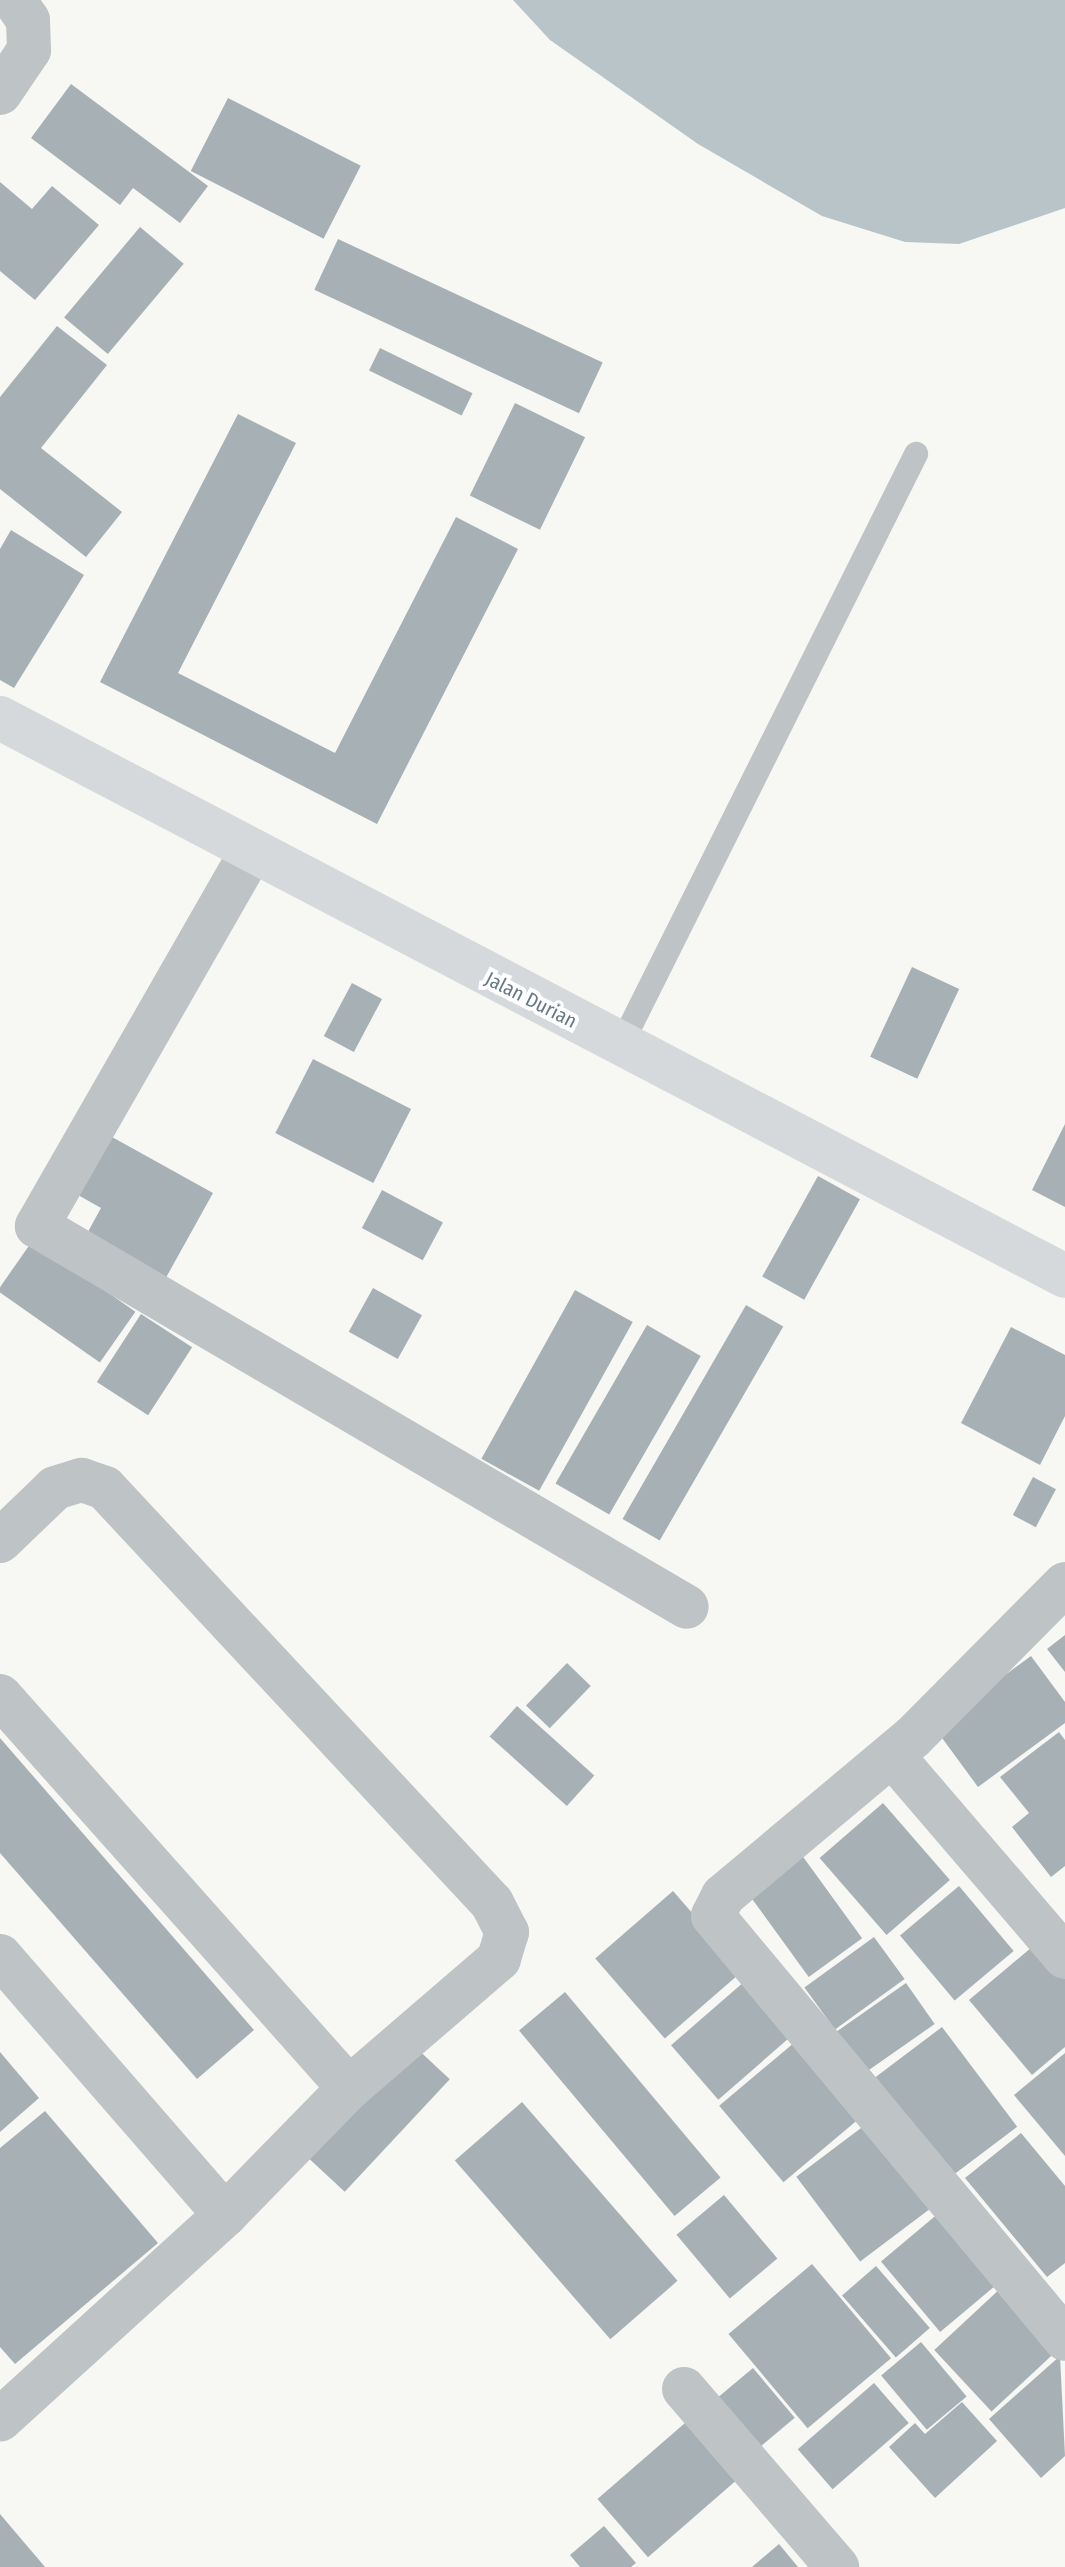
<!DOCTYPE html>
<html>
<head>
<meta charset="utf-8">
<style>
  body { margin:0 }
  #map { position:relative; width:1065px; height:2567px; overflow:hidden; background:#f7f7f4; font-family:"Fira Sans Condensed",sans-serif }
  div>[style] { position:absolute }
  .water>* { inset:0; background:#b8c4c8 }
  .building>* { inset:0; background:#a7b0b5; transform-origin:0 0 }
  .lane>* { height:24px; margin:-12px; padding:0 12px; transform-origin:12px; border-radius:12px; background:#bec3c6 }
  .street>* { height:44px; margin:-22px; padding:0 22px; transform-origin:22px; border-radius:22px; background:#bec3c6 }
  .secondary>* { height:44px; margin:-22px; padding:0 22px; transform-origin:22px; border-radius:22px; background:#d5d9dc }
  span { translate:-50% -50%; white-space:nowrap; text-align:center; line-height:1.15; -webkit-text-stroke:8px #fff; paint-order:stroke }
  .street-label { font-size:20px; color:#677984 }
</style>
</head>
<body>
<div id="map">
  <div class="water">
    <div style="clip-path:polygon(513px 0,1065px 0,1065px 208px,959px 244px,905px 242px,822px 216px,698px 144px,550px 40px)"></div>
  </div>
  <div class="building">
    <div style="clip-path:polygon(71px 84px,208px 186px,180px 223px,133px 188px,120px 205px,31px 138px)"></div>
    <div style="left:228px;top:98px;width:149px;height:82px;rotate:27deg"></div>
    <div style="clip-path:polygon(0 182px,32px 209px,52px 186px,99px 225px,35px 300px,0 271px)"></div>
    <div style="left:140px;top:227px;width:57px;height:118px;rotate:40deg"></div>
    <div style="left:338px;top:239px;width:292px;height:56px;rotate:25deg"></div>
    <div style="clip-path:polygon(57px 326px,107px 365px,41px 448px,122px 512px,86px 557px,0 489px,0 397px)"></div>
    <div style="left:380px;top:348px;width:103px;height:25px;rotate:26deg"></div>
    <div style="left:515px;top:403px;width:78px;height:103px;rotate:26deg"></div>
    <div style="clip-path:polygon(238px 414px,296px 443px,178px 673px,335px 753px,456px 517px,518px 549px,377px 824px,100px 682px)"></div>
    <div style="clip-path:polygon(11px 530px,84px 575px,14px 688px,0 680px,0 549px)"></div>
    <div style="left:912px;top:967px;width:52px;height:99px;rotate:25deg"></div>
    <div style="left:352px;top:983px;width:34px;height:60px;rotate:28deg"></div>
    <div style="left:313px;top:1059px;width:110px;height:83px;rotate:27deg"></div>
    <div style="clip-path:polygon(1065px 1124px,1065px 1207px,1032px 1190px)"></div>
    <div style="clip-path:polygon(103px 1132px,213px 1193px,163px 1283px,84px 1239px,101px 1208px,71px 1191px)"></div>
    <div style="left:818px;top:1176px;width:48px;height:115px;rotate:29deg"></div>
    <div style="left:382px;top:1190px;width:69px;height:43px;rotate:28deg"></div>
    <div style="left:33px;top:1240px;width:125px;height:62px;rotate:35deg"></div>
    <div style="left:373px;top:1288px;width:56px;height:50px;rotate:29deg"></div>
    <div style="left:575px;top:1290px;width:66px;height:193px;rotate:29deg"></div>
    <div style="left:746px;top:1305px;width:43px;height:247px;rotate:30deg"></div>
    <div style="left:141px;top:1314px;width:61px;height:81px;rotate:33deg"></div>
    <div style="left:647px;top:1325px;width:62px;height:183px;rotate:30deg"></div>
    <div style="clip-path:polygon(1011px 1327px,1065px 1355px,1065px 1416px,1040px 1465px,961px 1423px)"></div>
    <div style="left:1033px;top:1477px;width:26px;height:43px;rotate:28deg"></div>
    <div style="clip-path:polygon(1065px 1635px,1065px 1672px,1047px 1649px)"></div>
    <div style="clip-path:polygon(1031px 1656px,1065px 1702px,1065px 1723px,978px 1787px,934px 1727px)"></div>
    <div style="left:567px;top:1663px;width:33px;height:59px;rotate:44deg"></div>
    <div style="left:517px;top:1706px;width:104px;height:41px;rotate:42deg"></div>
    <div style="clip-path:polygon(1059px 1732px,1065px 1740px,1065px 1866px,1051px 1877px,1012px 1827px,1029px 1813px,1000px 1777px)"></div>
    <div style="clip-path:polygon(0 1738px,254px 2030px,197px 2079px,0 1853px)"></div>
    <div style="left:883px;top:1803px;width:102px;height:84px;rotate:49deg"></div>
    <div style="left:801px;top:1854px;width:104px;height:66px;rotate:54deg"></div>
    <div style="left:959px;top:1886px;width:85px;height:77px;rotate:50deg"></div>
    <div style="left:673px;top:1891px;width:106px;height:103px;rotate:49deg"></div>
    <div style="left:874px;top:1937px;width:52px;height:86px;rotate:54deg"></div>
    <div style="clip-path:polygon(1038px 1942px,1065px 1973px,1065px 2047px,1032px 2075px,969px 2000px)"></div>
    <div style="left:745px;top:1981px;width:72px;height:98px;rotate:49deg"></div>
    <div style="left:906px;top:1983px;width:50px;height:89px;rotate:55deg"></div>
    <div style="left:565px;top:1992px;width:242px;height:60px;rotate:50deg"></div>
    <div style="left:942px;top:2027px;width:125px;height:83px;rotate:53deg"></div>
    <div style="left:795px;top:2042px;width:100px;height:99px;rotate:50deg"></div>
    <div style="left:411px;top:2043px;width:53px;height:154px;rotate:43deg"></div>
    <div style="clip-path:polygon(0 2052px,39px 2098px,0 2132px)"></div>
    <div style="clip-path:polygon(1065px 2053px,1065px 2156px,1014px 2095px)"></div>
    <div style="left:522px;top:2102px;width:237px;height:89px;rotate:49deg"></div>
    <div style="clip-path:polygon(45px 2111px,158px 2243px,15px 2364px,0 2347px,0 2148px)"></div>
    <div style="left:869px;top:2122px;width:106px;height:91px;rotate:53deg"></div>
    <div style="clip-path:polygon(1021px 2133px,1065px 2186px,1065px 2263px,1047px 2277px,965px 2178px)"></div>
    <div style="left:724px;top:2195px;width:83px;height:62px;rotate:50deg"></div>
    <div style="left:940px;top:2212px;width:92px;height:77px;rotate:50deg"></div>
    <div style="left:812px;top:2264px;width:123px;height:109px;rotate:50deg"></div>
    <div style="left:876px;top:2266px;width:82px;height:45px;rotate:49deg"></div>
    <div style="left:1003px;top:2286px;width:84px;height:94px;rotate:47deg"></div>
    <div style="left:921px;top:2342px;width:71px;height:52px;rotate:50deg"></div>
    <div style="clip-path:polygon(1060px 2356px,1065px 2456px,1041px 2478px,989px 2419px)"></div>
    <div style="left:753px;top:2368px;width:65px;height:60px;rotate:50deg"></div>
    <div style="left:874px;top:2383px;width:53px;height:101px;rotate:49deg"></div>
    <div style="clip-path:polygon(962px 2402px,997px 2441px,935px 2498px,889px 2447px,915px 2423px,925px 2434px)"></div>
    <div style="left:685px;top:2423px;width:77px;height:116px;rotate:49deg"></div>
    <div style="clip-path:polygon(0 2514px,45px 2567px,0 2567px)"></div>
    <div style="clip-path:polygon(604px 2526px,636px 2563px,631px 2567px,580px 2567px,570px 2555px)"></div>
    <div style="clip-path:polygon(779px 2544px,798px 2567px,752px 2567px)"></div>
  </div>
  <div class="lane">
    <div style="left:620px;top:1047px;width:663px;rotate:-63.47deg"></div>
  </div>
  <div class="street">
    <div style="left:0;top:93px;width:52px;rotate:-56deg"></div>
    <div style="left:29px;top:50px;width:30px;rotate:-92deg"></div>
    <div style="left:28px;top:20px;width:24px;rotate:-125deg"></div>
    <div style="left:250px;top:854px;width:429px;rotate:119.8deg"></div>
    <div style="left:37px;top:1226px;width:753px;rotate:30.38deg"></div>
    <div style="left:0;top:1541px;width:76px;rotate:-43.9deg"></div>
    <div style="left:55px;top:1488px;width:28px;rotate:-17deg"></div>
    <div style="left:82px;top:1480px;width:24px;rotate:19deg"></div>
    <div style="left:105px;top:1488px;width:567px;rotate:47deg"></div>
    <div style="left:492px;top:1903px;width:33px;rotate:63deg"></div>
    <div style="left:507px;top:1932px;width:28px;rotate:107deg"></div>
    <div style="left:499px;top:1959px;width:198px;rotate:139.3deg"></div>
    <div style="left:349px;top:2088px;width:177px;rotate:134.3deg"></div>
    <div style="left:1065px;top:1584px;width:216px;rotate:134.8deg"></div>
    <div style="left:913px;top:1737px;width:248px;rotate:140.1deg"></div>
    <div style="left:723px;top:1896px;width:22px;rotate:117deg"></div>
    <div style="left:713px;top:1916px;width:550px;rotate:50.23deg"></div>
    <div style="left:0;top:1696px;width:525px;rotate:48.32deg"></div>
    <div style="left:892px;top:1755px;width:266px;rotate:49.4deg"></div>
    <div style="left:0;top:1956px;width:343px;rotate:49deg"></div>
    <div style="left:225px;top:2215px;width:304px;rotate:137.7deg"></div>
    <div style="left:684px;top:2389px;width:235px;rotate:49.3deg"></div>
  </div>
  <div class="secondary">
    <div style="left:0;top:718px;width:1202px;rotate:27.65deg"></div>
  </div>
  <div class="street-label">
    <span style="left:531px;top:1000px;rotate:27deg">Jalan Durian</span>
  </div>
</div>
</body>
</html>
